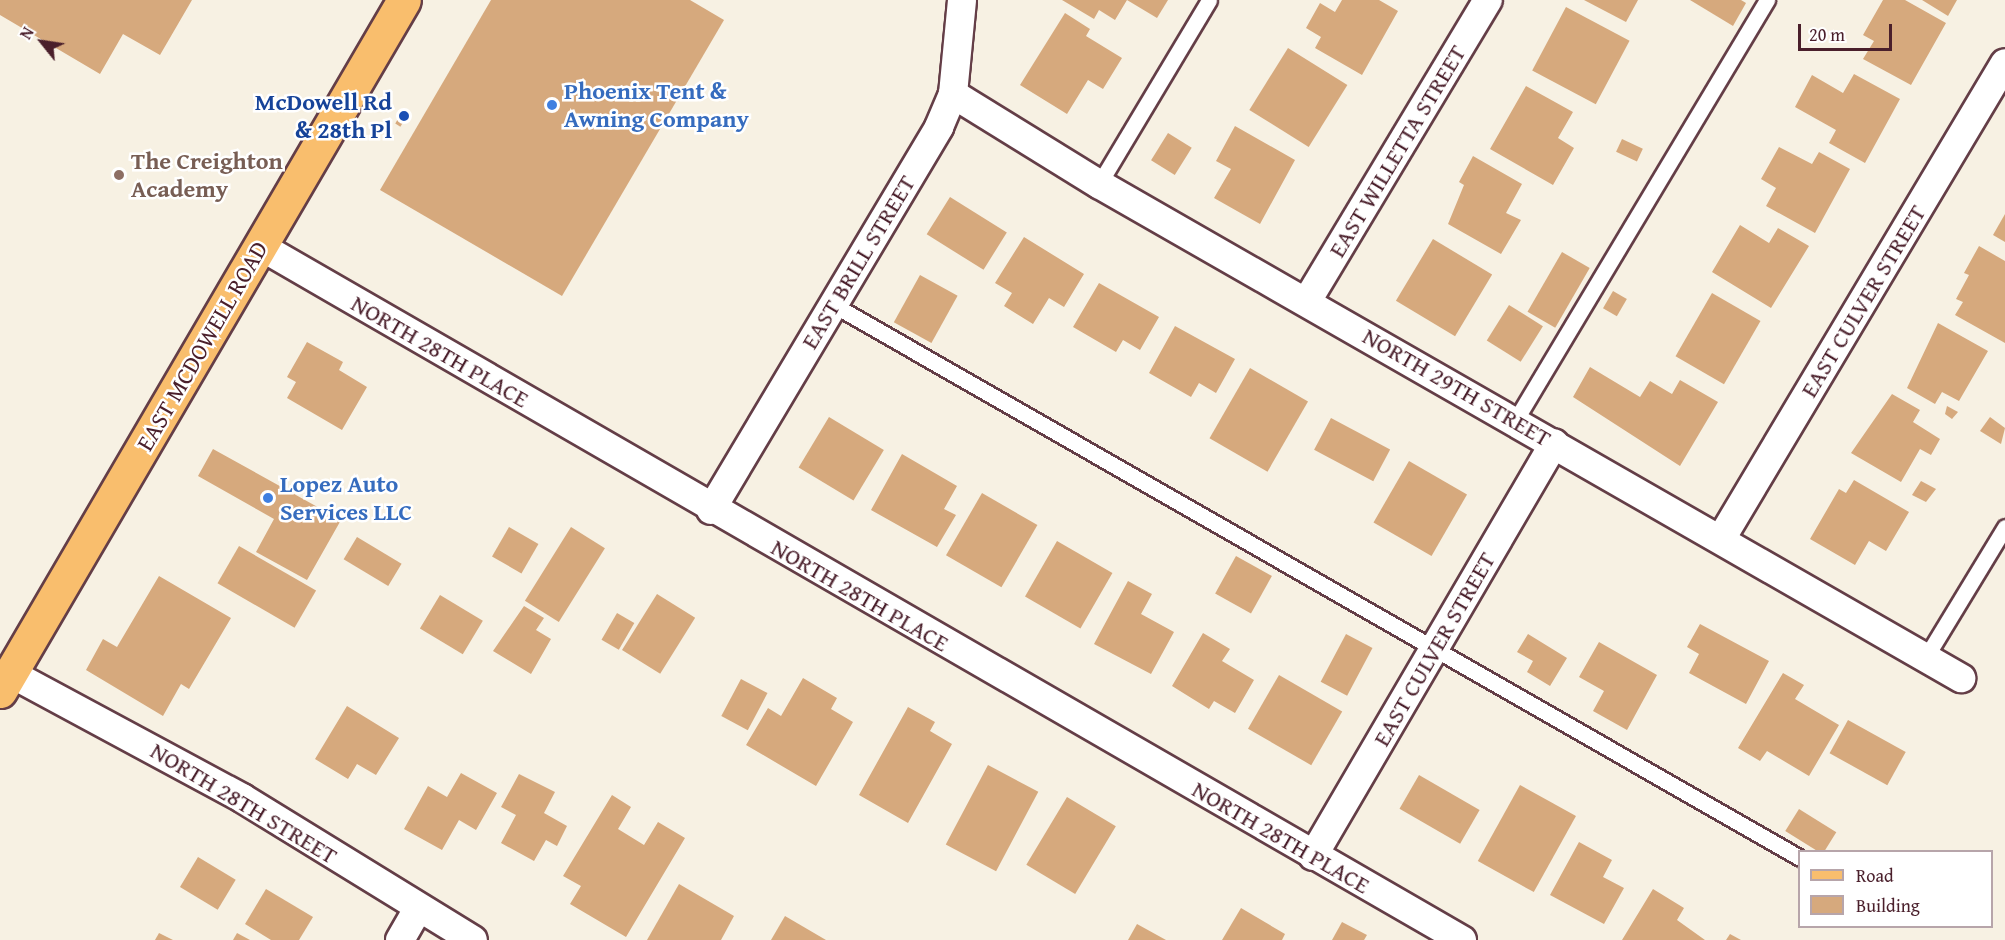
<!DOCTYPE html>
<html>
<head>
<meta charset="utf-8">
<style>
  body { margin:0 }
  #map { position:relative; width:2005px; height:940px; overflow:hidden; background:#f7f1e3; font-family:"Gentium Book Plus",serif }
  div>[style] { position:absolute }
  .building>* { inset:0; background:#d6a97d; transform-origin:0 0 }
  .roads { filter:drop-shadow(2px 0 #643e47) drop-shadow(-2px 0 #643e47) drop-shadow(0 2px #643e47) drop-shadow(0 -2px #643e47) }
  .lane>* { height:15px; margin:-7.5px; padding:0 7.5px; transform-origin:7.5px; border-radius:7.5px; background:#fff }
  .street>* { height:28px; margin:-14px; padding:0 14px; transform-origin:14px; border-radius:14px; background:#fff }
  .primary>* { height:33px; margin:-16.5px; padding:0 16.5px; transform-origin:16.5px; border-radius:16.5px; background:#f9be6d }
  .dots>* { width:16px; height:16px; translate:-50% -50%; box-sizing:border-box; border:3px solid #fff; border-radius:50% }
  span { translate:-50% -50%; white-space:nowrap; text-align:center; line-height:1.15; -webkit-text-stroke:5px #fff; paint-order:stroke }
  .shop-label { font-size:24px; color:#366cbe; font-weight:700 }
  .left { translate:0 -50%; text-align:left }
  .transit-label { font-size:24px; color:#164399; font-weight:700 }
  .right { translate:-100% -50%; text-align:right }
  .street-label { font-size:24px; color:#4a1f2b }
  .education-label { font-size:24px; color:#785e54; font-weight:700 }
  .legend { position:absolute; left:1798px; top:850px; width:195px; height:78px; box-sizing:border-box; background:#fff; border:2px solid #b7a5aa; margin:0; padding:8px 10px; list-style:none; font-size:18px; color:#4a1f2b }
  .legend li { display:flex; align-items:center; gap:12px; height:30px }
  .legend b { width:30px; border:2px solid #b7a5aa }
  .north { position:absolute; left:12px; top:12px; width:60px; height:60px; -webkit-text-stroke:4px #fff; paint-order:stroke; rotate:300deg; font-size:16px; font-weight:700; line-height:24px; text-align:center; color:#4a1f2b }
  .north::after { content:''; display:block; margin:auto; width:21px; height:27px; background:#4a1f2b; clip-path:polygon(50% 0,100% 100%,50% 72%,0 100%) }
  .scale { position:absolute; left:1798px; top:24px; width:94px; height:27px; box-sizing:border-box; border:3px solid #4a1f2b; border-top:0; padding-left:8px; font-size:18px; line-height:21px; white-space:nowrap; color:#4a1f2b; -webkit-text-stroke:4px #fff; paint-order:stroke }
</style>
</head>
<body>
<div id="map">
  <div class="building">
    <div style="clip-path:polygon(0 0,192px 0,160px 55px,123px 34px,100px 74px,0 15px)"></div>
    <div style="clip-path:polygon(491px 0,690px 0,724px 20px,562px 296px,380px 190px)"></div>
    <div style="clip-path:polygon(1062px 0,1127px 0,1115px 20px,1099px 10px,1094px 19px)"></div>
    <div style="clip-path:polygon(1127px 0,1168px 0,1157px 18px)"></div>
    <div style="clip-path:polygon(1342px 0,1379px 0,1398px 11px,1362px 75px,1315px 48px,1321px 37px,1306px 28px,1320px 3px,1335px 12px)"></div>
    <div style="clip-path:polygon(1584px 0,1638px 0,1626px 22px)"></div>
    <div style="clip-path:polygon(1690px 0,1741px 0,1746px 3px,1733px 26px)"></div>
    <div style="clip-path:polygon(1883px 0,1905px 0,1946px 23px,1911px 85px,1863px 59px,1874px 41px,1863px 35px)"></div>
    <div style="clip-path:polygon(1922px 0,1957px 0,1948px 16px)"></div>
    <div style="left:1566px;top:7px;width:72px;height:72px;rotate:28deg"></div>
    <div style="clip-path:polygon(1065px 13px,1090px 29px,1086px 36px,1122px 58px,1103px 89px,1088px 80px,1067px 114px,1020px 85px)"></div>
    <div style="left:1288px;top:48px;width:70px;height:73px;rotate:32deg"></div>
    <div style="clip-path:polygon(1854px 74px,1900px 99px,1865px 163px,1829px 143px,1836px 130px,1795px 107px,1812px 75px,1843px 93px)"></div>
    <div style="clip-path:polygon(1526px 86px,1573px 112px,1558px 138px,1574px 148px,1553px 185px,1490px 149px)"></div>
    <div style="left:404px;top:109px;width:6px;height:17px;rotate:31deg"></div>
    <div style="clip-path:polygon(1235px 126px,1295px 160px,1260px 224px,1214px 198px,1231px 169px,1216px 161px)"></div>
    <div style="left:1168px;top:133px;width:28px;height:32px;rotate:32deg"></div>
    <div style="left:1622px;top:139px;width:23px;height:14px;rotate:25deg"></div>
    <div style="clip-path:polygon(1779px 147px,1812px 164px,1819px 152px,1850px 169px,1815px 233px,1766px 206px,1776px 188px,1761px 179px)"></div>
    <div style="clip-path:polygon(1473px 156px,1522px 184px,1506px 213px,1521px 220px,1501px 254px,1448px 224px,1464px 185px,1459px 182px)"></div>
    <div style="left:950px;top:197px;width:67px;height:44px;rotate:32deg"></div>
    <div style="clip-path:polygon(2005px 214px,2005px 242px,1993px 235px)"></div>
    <div style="clip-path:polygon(1740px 225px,1769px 243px,1778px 228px,1809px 246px,1771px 308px,1712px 272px)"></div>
    <div style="clip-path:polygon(1024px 237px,1084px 274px,1064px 307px,1049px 298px,1033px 324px,1004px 306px,1012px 293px,995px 283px)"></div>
    <div style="left:1433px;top:239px;width:69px;height:72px;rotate:31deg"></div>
    <div style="clip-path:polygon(1979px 246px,2005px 261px,2005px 343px,1955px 315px,1963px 302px,1956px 299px,1969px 275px,1964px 273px)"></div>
    <div style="left:1562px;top:252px;width:32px;height:69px;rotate:30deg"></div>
    <div style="left:920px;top:275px;width:43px;height:54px;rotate:29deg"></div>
    <div style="clip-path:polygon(1099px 283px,1159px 317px,1140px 350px,1123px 340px,1116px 352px,1073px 327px)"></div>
    <div style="left:1613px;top:291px;width:16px;height:20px;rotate:30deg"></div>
    <div style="left:1712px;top:293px;width:56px;height:73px;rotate:30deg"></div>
    <div style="left:1509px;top:305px;width:40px;height:42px;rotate:32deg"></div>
    <div style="clip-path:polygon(1938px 323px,1988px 351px,1959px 401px,1942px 392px,1935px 404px,1907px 388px)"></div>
    <div style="clip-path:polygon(1175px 326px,1235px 359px,1216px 393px,1199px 383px,1191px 397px,1149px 373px)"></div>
    <div style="clip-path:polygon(307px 342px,343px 362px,339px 370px,367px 387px,342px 430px,287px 398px,296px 382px,287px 377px)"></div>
    <div style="clip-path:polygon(1590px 367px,1640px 397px,1650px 381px,1672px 394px,1680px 380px,1718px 402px,1680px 466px,1573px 397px)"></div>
    <div style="left:1250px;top:368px;width:67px;height:81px;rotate:30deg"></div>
    <div style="clip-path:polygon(1892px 394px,1920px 410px,1913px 422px,1940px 439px,1931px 455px,1920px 449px,1901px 482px,1851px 453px)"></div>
    <div style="clip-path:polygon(1947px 406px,1958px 412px,1952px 419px,1945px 414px)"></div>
    <div style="left:829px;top:417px;width:64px;height:59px;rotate:31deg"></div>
    <div style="clip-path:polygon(1990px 417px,2005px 428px,2001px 444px,1980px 431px)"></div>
    <div style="left:1331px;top:418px;width:67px;height:36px;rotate:28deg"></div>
    <div style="clip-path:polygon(213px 449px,341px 520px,307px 580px,256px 552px,274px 519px,198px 476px)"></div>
    <div style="clip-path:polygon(902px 454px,957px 486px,944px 509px,956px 515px,937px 547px,871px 510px)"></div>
    <div style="left:1409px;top:461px;width:67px;height:71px;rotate:30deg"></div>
    <div style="clip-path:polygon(1854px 480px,1909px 512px,1886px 551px,1869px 541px,1855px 565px,1810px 539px,1839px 489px,1846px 493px)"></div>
    <div style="clip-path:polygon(1921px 481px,1936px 489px,1926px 502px,1912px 495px)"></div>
    <div style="left:982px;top:493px;width:64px;height:72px;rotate:30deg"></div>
    <div style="left:509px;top:527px;width:34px;height:34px;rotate:30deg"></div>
    <div style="left:571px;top:527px;width:40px;height:87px;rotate:32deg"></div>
    <div style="left:357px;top:537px;width:52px;height:26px;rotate:31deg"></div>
    <div style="left:1057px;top:541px;width:64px;height:64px;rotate:30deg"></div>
    <div style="left:239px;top:546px;width:89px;height:43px;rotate:30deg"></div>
    <div style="left:1236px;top:556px;width:41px;height:43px;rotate:29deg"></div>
    <div style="clip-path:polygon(159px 576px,231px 618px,189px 689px,181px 684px,163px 716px,86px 670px,103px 639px,117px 647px)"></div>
    <div style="clip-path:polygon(1128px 581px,1152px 594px,1141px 614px,1174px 632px,1151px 674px,1094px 644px)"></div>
    <div style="left:657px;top:594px;width:45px;height:66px;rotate:32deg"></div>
    <div style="left:440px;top:595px;width:50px;height:39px;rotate:31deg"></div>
    <div style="clip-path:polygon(524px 606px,544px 618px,536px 630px,551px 639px,531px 674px,493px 651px)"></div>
    <div style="left:617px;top:613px;width:20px;height:31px;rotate:30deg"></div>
    <div style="clip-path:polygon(1700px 624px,1769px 661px,1746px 704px,1689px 673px,1699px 654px,1687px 647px)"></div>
    <div style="clip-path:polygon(1203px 633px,1230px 649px,1222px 661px,1254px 680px,1235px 713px,1214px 701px,1209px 709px,1172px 686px)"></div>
    <div style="left:1346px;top:634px;width:30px;height:54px;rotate:28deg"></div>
    <div style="clip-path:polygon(1528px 634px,1567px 658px,1550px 686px,1527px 672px,1533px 661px,1517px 652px)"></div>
    <div style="clip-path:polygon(1599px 642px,1657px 675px,1627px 730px,1593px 711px,1604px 691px,1579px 677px)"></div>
    <div style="clip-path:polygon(1783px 673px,1804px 685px,1795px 699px,1839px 725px,1809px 776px,1767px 751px,1760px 761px,1738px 748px)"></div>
    <div style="left:1279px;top:675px;width:73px;height:62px;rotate:30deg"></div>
    <div style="clip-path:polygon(803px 678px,837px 698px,831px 709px,853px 722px,816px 786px,746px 745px,768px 708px,781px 716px)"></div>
    <div style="left:741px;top:679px;width:30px;height:42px;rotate:28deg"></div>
    <div style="clip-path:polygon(347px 706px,399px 738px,376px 775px,357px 764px,348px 779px,315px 759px)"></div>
    <div style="clip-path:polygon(908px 707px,935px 722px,930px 731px,952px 744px,908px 823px,859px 795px)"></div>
    <div style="left:1848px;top:720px;width:66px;height:38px;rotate:29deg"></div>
    <div style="left:988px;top:765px;width:57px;height:90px;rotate:28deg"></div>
    <div style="clip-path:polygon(461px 773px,497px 793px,476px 830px,459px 820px,442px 850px,404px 829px,428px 786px,447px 797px)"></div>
    <div style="clip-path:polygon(519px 774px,555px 792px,544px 813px,567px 826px,557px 846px,546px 840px,534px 861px,501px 843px,516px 815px,501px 807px)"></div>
    <div style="left:1419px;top:775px;width:70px;height:39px;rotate:30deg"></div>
    <div style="left:1520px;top:785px;width:64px;height:87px;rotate:29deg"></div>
    <div style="clip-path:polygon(612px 795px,631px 807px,618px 829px,644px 845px,658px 822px,685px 838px,626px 937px,570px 904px,581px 886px,563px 876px)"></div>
    <div style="left:1067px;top:797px;width:57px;height:79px;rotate:31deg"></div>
    <div style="left:1799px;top:809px;width:44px;height:26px;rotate:32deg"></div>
    <div style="clip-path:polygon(1579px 842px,1612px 860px,1603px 877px,1624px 888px,1604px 924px,1550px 895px)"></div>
    <div style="left:198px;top:857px;width:44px;height:35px;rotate:31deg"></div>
    <div style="clip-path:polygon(679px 884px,734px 916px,721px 940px,647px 940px)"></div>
    <div style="clip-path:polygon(266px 889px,313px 917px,299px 940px,271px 940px,245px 924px)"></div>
    <div style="clip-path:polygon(1653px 889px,1684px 908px,1677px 920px,1705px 940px,1622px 940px)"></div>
    <div style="clip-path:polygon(1241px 908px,1285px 934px,1282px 940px,1222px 940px)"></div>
    <div style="clip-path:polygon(785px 916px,826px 940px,771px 940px)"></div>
    <div style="clip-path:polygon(1342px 922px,1367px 935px,1364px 940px,1332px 940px)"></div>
    <div style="clip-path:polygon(1137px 924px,1166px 940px,1128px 940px)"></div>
    <div style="clip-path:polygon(159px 933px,173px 940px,155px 940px)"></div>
    <div style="clip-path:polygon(237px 933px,250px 940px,233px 940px)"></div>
    <div style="clip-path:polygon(1730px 934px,1741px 940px,1726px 940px)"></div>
  </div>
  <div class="roads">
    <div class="lane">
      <div style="left:1099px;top:184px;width:214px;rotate:-59.1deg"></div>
      <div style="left:832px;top:304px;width:1115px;rotate:29.78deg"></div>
      <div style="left:1515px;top:421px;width:491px;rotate:-59.1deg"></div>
      <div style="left:1926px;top:657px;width:152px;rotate:-58.7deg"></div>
    </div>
    <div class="street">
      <div style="left:953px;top:94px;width:172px;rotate:31.7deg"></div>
      <div style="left:1099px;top:184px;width:994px;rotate:29.82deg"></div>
      <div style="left:260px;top:246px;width:1388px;rotate:30deg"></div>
      <div style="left:1307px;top:301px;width:351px;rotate:-59deg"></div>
      <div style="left:711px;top:510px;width:446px;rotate:-59.2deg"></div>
      <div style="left:939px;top:127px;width:36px;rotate:-67deg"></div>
      <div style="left:953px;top:94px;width:94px;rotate:-84.5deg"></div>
      <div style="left:1721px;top:539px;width:554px;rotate:-59.18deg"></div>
      <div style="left:10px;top:673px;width:264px;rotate:28.3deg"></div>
      <div style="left:242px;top:798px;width:271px;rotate:31.6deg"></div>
      <div style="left:1313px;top:856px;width:478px;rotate:-59.7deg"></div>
      <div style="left:400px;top:940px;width:36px;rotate:-60deg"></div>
    </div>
    <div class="primary">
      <div style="left:0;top:691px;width:800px;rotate:-59.69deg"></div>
    </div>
  </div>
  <div class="dots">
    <div style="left:552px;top:105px;background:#3f7fe0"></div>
    <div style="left:404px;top:116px;background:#1a4fb4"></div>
    <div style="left:119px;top:175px;background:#8d6e63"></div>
    <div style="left:268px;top:498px;background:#3f7fe0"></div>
  </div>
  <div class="shop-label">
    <span class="left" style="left:564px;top:105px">Phoenix Tent &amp;<br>Awning Company</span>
    <span class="left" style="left:280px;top:498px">Lopez Auto<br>Services LLC</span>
  </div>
  <div class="transit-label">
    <span class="right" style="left:392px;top:116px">McDowell Rd<br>&amp; 28th Pl</span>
  </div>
  <div class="street-label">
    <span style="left:1397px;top:151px;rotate:-59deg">EAST WILLETTA STREET</span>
    <span style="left:858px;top:262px;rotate:-59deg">EAST BRILL STREET</span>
    <span style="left:1863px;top:301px;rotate:-59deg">EAST CULVER STREET</span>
    <span style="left:202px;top:346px;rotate:-60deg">EAST MCDOWELL ROAD</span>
    <span style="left:440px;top:351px;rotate:30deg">NORTH 28TH PLACE</span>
    <span style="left:1457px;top:387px;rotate:30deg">NORTH 29TH STREET</span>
    <span style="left:860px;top:595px;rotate:30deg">NORTH 28TH PLACE</span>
    <span style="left:1434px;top:649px;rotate:-60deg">EAST CULVER STREET</span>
    <span style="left:244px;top:803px;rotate:31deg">NORTH 28TH STREET</span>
    <span style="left:1281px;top:837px;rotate:30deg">NORTH 28TH PLACE</span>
  </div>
  <div class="education-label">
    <span class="left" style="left:131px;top:175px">The Creighton<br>Academy</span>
  </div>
  <ul class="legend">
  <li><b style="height:8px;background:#f9be6d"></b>Road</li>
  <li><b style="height:16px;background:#d6a97d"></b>Building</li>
  </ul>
  <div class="north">N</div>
  <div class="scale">20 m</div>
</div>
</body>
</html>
